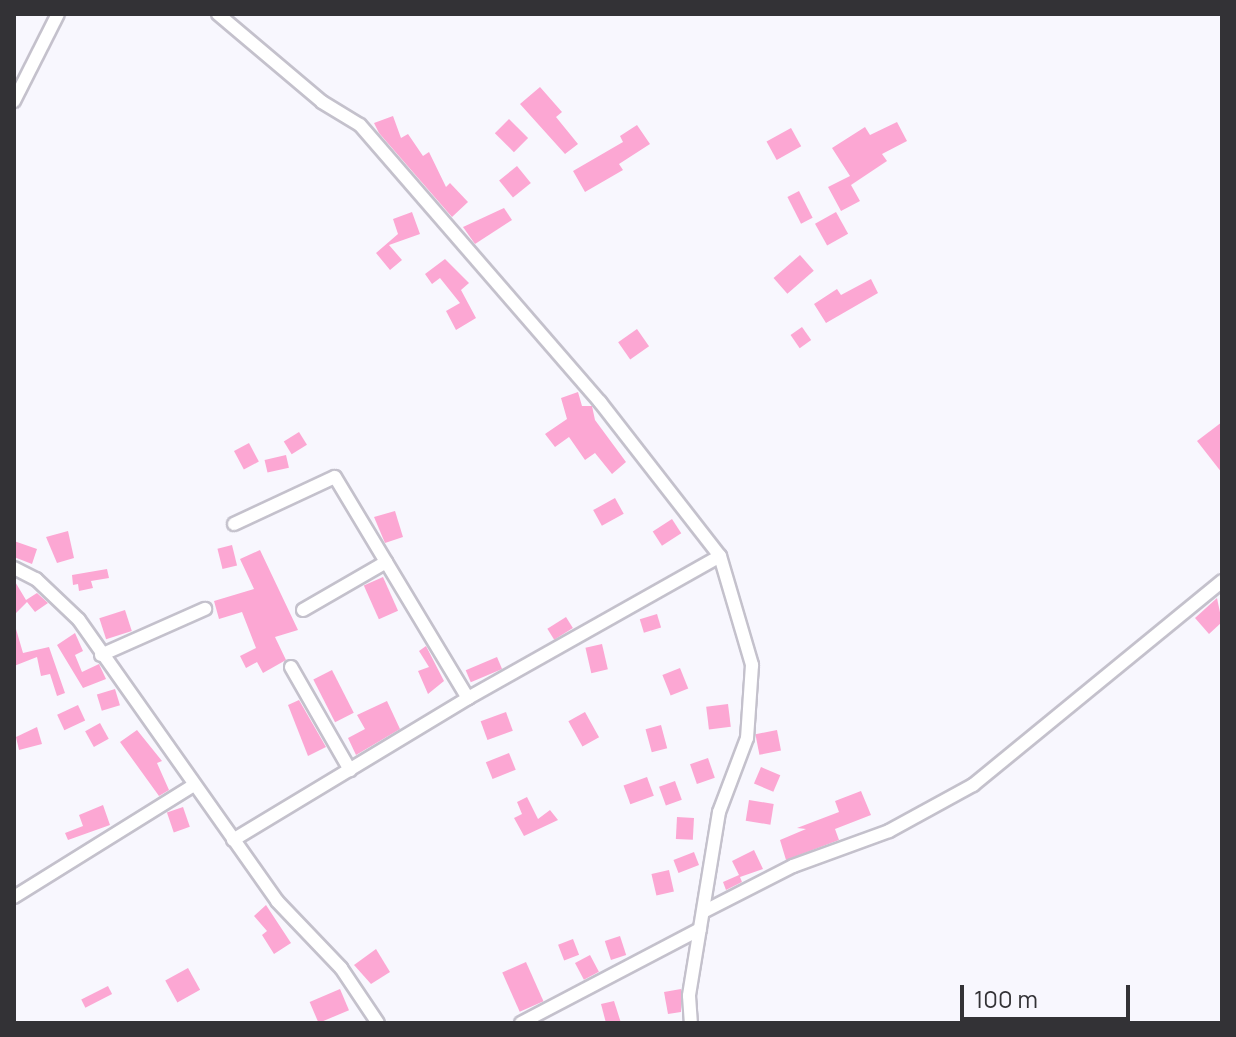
<!DOCTYPE html>
<html>
<head>
<meta charset="utf-8">
<style>
  body { margin:0 }
  #map { position:relative; width:1236px; height:1037px; overflow:hidden; background:#f8f7fe; font-family:Manrope,sans-serif }
  div>[style] { position:absolute }
  .building>* { inset:0; background:#fca7d3; transform-origin:0 0 }
  .roads { filter:drop-shadow(2px 0 #c4c1cc) drop-shadow(-2px 0 #c4c1cc) drop-shadow(0 2px #c4c1cc) drop-shadow(0 -2px #c4c1cc) }
  .minor>* { height:12px; margin:-6px; padding:0 6px; transform-origin:6px; border-radius:6px; background:#fff }
  span { translate:-50% -50%; white-space:nowrap; text-align:center; line-height:1.15; -webkit-text-stroke:8px #f8f7fe; paint-order:stroke }
  .frame { position:absolute; inset:0; border:16px solid #333236; pointer-events:none }
  .scale { position:absolute; left:960px; top:985px; width:170px; height:36px; box-sizing:border-box; border:4px solid #333236; border-top:0; padding-left:10px; font-size:24px; line-height:28px; white-space:nowrap; color:#333236; -webkit-text-stroke:6px #f8f7fe; paint-order:stroke }
</style>
</head>
<body>
<div id="map">
  <div class="building">
    <div style="clip-path:polygon(540px 87px,562px 112px,556px 117px,578px 144px,565px 154px,520px 104px)"></div>
    <div style="clip-path:polygon(393px 116px,401px 138px,408px 134px,423px 156px,429px 152px,446px 187px,450px 183px,468px 202px,452px 217px,379px 133px,374px 123px)"></div>
    <div style="left:509px;top:119px;width:27px;height:20px;rotate:45deg"></div>
    <div style="clip-path:polygon(897px 122px,907px 141px,882px 154px,887px 161px,851px 185px,860px 201px,841px 211px,828px 187px,850px 176px,832px 148px,865px 127px,870px 135px)"></div>
    <div style="clip-path:polygon(637px 125px,650px 144px,619px 164px,623px 170px,585px 192px,573px 171px,623px 142px,620px 136px)"></div>
    <div style="left:791px;top:128px;width:21px;height:28px;rotate:61deg"></div>
    <div style="left:517px;top:166px;width:22px;height:23px;rotate:51deg"></div>
    <div style="left:799px;top:191px;width:30px;height:13px;rotate:63deg"></div>
    <div style="clip-path:polygon(504px 208px,512px 220px,475px 244px,463px 227px)"></div>
    <div style="clip-path:polygon(412px 212px,420px 234px,389px 245px,402px 260px,390px 270px,376px 253px,398px 234px,393px 219px)"></div>
    <div style="left:836px;top:212px;width:25px;height:24px;rotate:61deg"></div>
    <div style="left:800px;top:255px;width:21px;height:35px;rotate:49deg"></div>
    <div style="clip-path:polygon(445px 259px,469px 283px,461px 290px,476px 318px,456px 330px,446px 311px,460px 303px,440px 278px,432px 284px,425px 274px)"></div>
    <div style="clip-path:polygon(871px 279px,878px 293px,826px 323px,814px 304px,837px 289px,841px 295px)"></div>
    <div style="left:802px;top:327px;width:16px;height:14px;rotate:55deg"></div>
    <div style="left:637px;top:329px;width:21px;height:23px;rotate:55deg"></div>
    <div style="clip-path:polygon(578px 392px,582px 406px,592px 406px,595px 420px,626px 462px,612px 474px,595px 453px,585px 460px,569px 437px,555px 447px,545px 434px,567px 419px,561px 398px)"></div>
    <div style="clip-path:polygon(1222px 422px,1222px 473px,1197px 441px)"></div>
    <div style="left:299px;top:432px;width:15px;height:18px;rotate:58deg"></div>
    <div style="left:249px;top:443px;width:21px;height:17px;rotate:62deg"></div>
    <div style="left:286px;top:455px;width:13px;height:22px;rotate:77deg"></div>
    <div style="left:615px;top:498px;width:18px;height:25px;rotate:61deg"></div>
    <div style="clip-path:polygon(395px 511px,403px 537px,385px 543px,374px 517px)"></div>
    <div style="left:672px;top:519px;width:17px;height:23px;rotate:57deg"></div>
    <div style="clip-path:polygon(68px 531px,74px 558px,57px 563px,46px 537px)"></div>
    <div style="clip-path:polygon(14px 541px,37px 549px,32px 564px,14px 557px)"></div>
    <div style="left:232px;top:545px;width:21px;height:15px;rotate:76deg"></div>
    <div style="clip-path:polygon(260px 550px,298px 630px,275px 637px,286px 660px,263px 673px,257px 662px,246px 668px,240px 656px,256px 648px,242px 612px,219px 619px,214px 601px,254px 589px,240px 559px)"></div>
    <div style="clip-path:polygon(107px 569px,109px 578px,91px 581px,93px 588px,79px 591px,78px 584px,73px 585px,72px 575px)"></div>
    <div style="left:383px;top:577px;width:37px;height:21px;rotate:66deg"></div>
    <div style="clip-path:polygon(14px 580px,26px 600px,37px 593px,48px 603px,35px 612px,27px 602px,14px 615px)"></div>
    <div style="clip-path:polygon(1217px 598px,1222px 622px,1209px 634px,1195px 618px)"></div>
    <div style="left:125px;top:610px;width:22px;height:27px;rotate:72deg"></div>
    <div style="left:657px;top:614px;width:14px;height:18px;rotate:73deg"></div>
    <div style="left:566px;top:617px;width:13px;height:22px;rotate:58deg"></div>
    <div style="clip-path:polygon(16px 629px,23px 653px,49px 647px,65px 693px,57px 696px,50px 674px,41px 676px,37px 657px,14px 666px)"></div>
    <div style="clip-path:polygon(75px 633px,83px 651px,75px 655px,82px 672px,99px 664px,106px 679px,83px 688px,57px 645px)"></div>
    <div style="left:602px;top:644px;width:26px;height:17px;rotate:77deg"></div>
    <div style="clip-path:polygon(426px 646px,444px 681px,428px 694px,418px 671px,429px 667px,419px 651px)"></div>
    <div style="left:497px;top:657px;width:13px;height:34px;rotate:67deg"></div>
    <div style="left:680px;top:668px;width:22px;height:19px;rotate:68deg"></div>
    <div style="left:332px;top:670px;width:48px;height:21px;rotate:63deg"></div>
    <div style="left:115px;top:689px;width:17px;height:19px;rotate:73deg"></div>
    <div style="clip-path:polygon(299px 700px,326px 747px,308px 756px,288px 705px)"></div>
    <div style="clip-path:polygon(387px 701px,400px 729px,356px 755px,348px 738px,365px 729px,357px 715px)"></div>
    <div style="left:728px;top:704px;width:23px;height:22px;rotate:83deg"></div>
    <div style="left:78px;top:705px;width:17px;height:23px;rotate:65deg"></div>
    <div style="left:506px;top:712px;width:20px;height:27px;rotate:70deg"></div>
    <div style="left:585px;top:712px;width:29px;height:19px;rotate:61deg"></div>
    <div style="left:100px;top:723px;width:18px;height:17px;rotate:61deg"></div>
    <div style="left:661px;top:725px;width:24px;height:16px;rotate:75deg"></div>
    <div style="clip-path:polygon(37px 727px,42px 744px,19px 750px,16px 737px)"></div>
    <div style="clip-path:polygon(137px 730px,162px 761px,157px 763px,169px 790px,159px 796px,120px 742px)"></div>
    <div style="left:777px;top:730px;width:21px;height:22px;rotate:79deg"></div>
    <div style="left:509px;top:753px;width:18px;height:25px;rotate:68deg"></div>
    <div style="left:708px;top:758px;width:21px;height:19px;rotate:71deg"></div>
    <div style="left:761px;top:767px;width:21px;height:18px;rotate:23deg"></div>
    <div style="left:647px;top:777px;width:20px;height:25px;rotate:70deg"></div>
    <div style="left:675px;top:781px;width:20px;height:17px;rotate:70deg"></div>
    <div style="clip-path:polygon(861px 791px,871px 815px,835px 829px,839px 840px,786px 860px,780px 840px,806px 829px,797px 828px,839px 812px,835px 801px)"></div>
    <div style="clip-path:polygon(527px 797px,538px 819px,550px 810px,558px 820px,524px 836px,514px 818px,522px 814px,517px 802px)"></div>
    <div style="left:749px;top:800px;width:25px;height:21px;rotate:9deg"></div>
    <div style="clip-path:polygon(103px 805px,110px 825px,68px 840px,65px 833px,83px 826px,79px 815px)"></div>
    <div style="left:183px;top:807px;width:21px;height:17px;rotate:71deg"></div>
    <div style="left:677px;top:817px;width:17px;height:22px;rotate:3deg"></div>
    <div style="clip-path:polygon(754px 850px,763px 869px,740px 877px,742px 882px,726px 890px,723px 882px,739px 875px,732px 861px)"></div>
    <div style="left:694px;top:852px;width:14px;height:22px;rotate:69deg"></div>
    <div style="left:669px;top:870px;width:22px;height:18px;rotate:77deg"></div>
    <div style="clip-path:polygon(266px 905px,291px 943px,274px 954px,262px 935px,267px 931px,254px 916px)"></div>
    <div style="left:620px;top:936px;width:20px;height:16px;rotate:72deg"></div>
    <div style="left:573px;top:939px;width:17px;height:16px;rotate:69deg"></div>
    <div style="clip-path:polygon(376px 949px,390px 972px,371px 984px,354px 965px)"></div>
    <div style="left:590px;top:955px;width:19px;height:17px;rotate:62deg"></div>
    <div style="left:526px;top:962px;width:43px;height:26px;rotate:66deg"></div>
    <div style="left:188px;top:968px;width:25px;height:26px;rotate:61deg"></div>
    <div style="left:108px;top:986px;width:9px;height:30px;rotate:63deg"></div>
    <div style="left:340px;top:989px;width:23px;height:33px;rotate:67deg"></div>
    <div style="clip-path:polygon(681px 989px,681px 1012px,668px 1014px,664px 992px)"></div>
    <div style="clip-path:polygon(614px 1001px,621px 1023px,606px 1023px,601px 1004px)"></div>
  </div>
  <div class="roads">
    <div class="minor">
      <div style="left:218px;top:14px;width:136px;rotate:40.2deg"></div>
      <div style="left:322px;top:102px;width:44px;rotate:31.2deg"></div>
      <div style="left:360px;top:125px;width:367px;rotate:49.1deg"></div>
      <div style="left:600px;top:402px;width:195px;rotate:52.1deg"></div>
      <div style="left:720px;top:556px;width:114px;rotate:73.6deg"></div>
      <div style="left:752px;top:665px;width:73px;rotate:93.9deg"></div>
      <div style="left:747px;top:738px;width:79px;rotate:110.7deg"></div>
      <div style="left:719px;top:812px;width:186px;rotate:99.3deg"></div>
      <div style="left:689px;top:996px;width:27px;rotate:86deg"></div>
      <div style="left:14px;top:101px;width:97px;rotate:-63.2deg"></div>
      <div style="left:234px;top:524px;width:111px;rotate:-25deg"></div>
      <div style="left:335px;top:477px;width:258px;rotate:59deg"></div>
      <div style="left:14px;top:568px;width:25px;rotate:27deg"></div>
      <div style="left:36px;top:579px;width:59px;rotate:43.6deg"></div>
      <div style="left:79px;top:620px;width:344px;rotate:54.8deg"></div>
      <div style="left:277px;top:901px;width:93px;rotate:46.3deg"></div>
      <div style="left:341px;top:968px;width:66px;rotate:56.1deg"></div>
      <div style="left:303px;top:610px;width:96px;rotate:-30deg"></div>
      <div style="left:101px;top:655px;width:114px;rotate:-23.9deg"></div>
      <div style="left:291px;top:667px;width:119px;rotate:60.2deg"></div>
      <div style="left:233px;top:840px;width:275px;rotate:-31.1deg"></div>
      <div style="left:468px;top:698px;width:289px;rotate:-29.4deg"></div>
      <div style="left:14px;top:897px;width:212px;rotate:-31.9deg"></div>
      <div style="left:705px;top:911px;width:99px;rotate:-27.1deg"></div>
      <div style="left:793px;top:866px;width:102px;rotate:-20deg"></div>
      <div style="left:889px;top:831px;width:96px;rotate:-28.7deg"></div>
      <div style="left:973px;top:785px;width:322px;rotate:-39.3deg"></div>
      <div style="left:521px;top:1023px;width:202px;rotate:-27.7deg"></div>
    </div>
  </div>
  <div class="frame"></div>
  <div class="scale">100 m</div>
</div>
</body>
</html>
